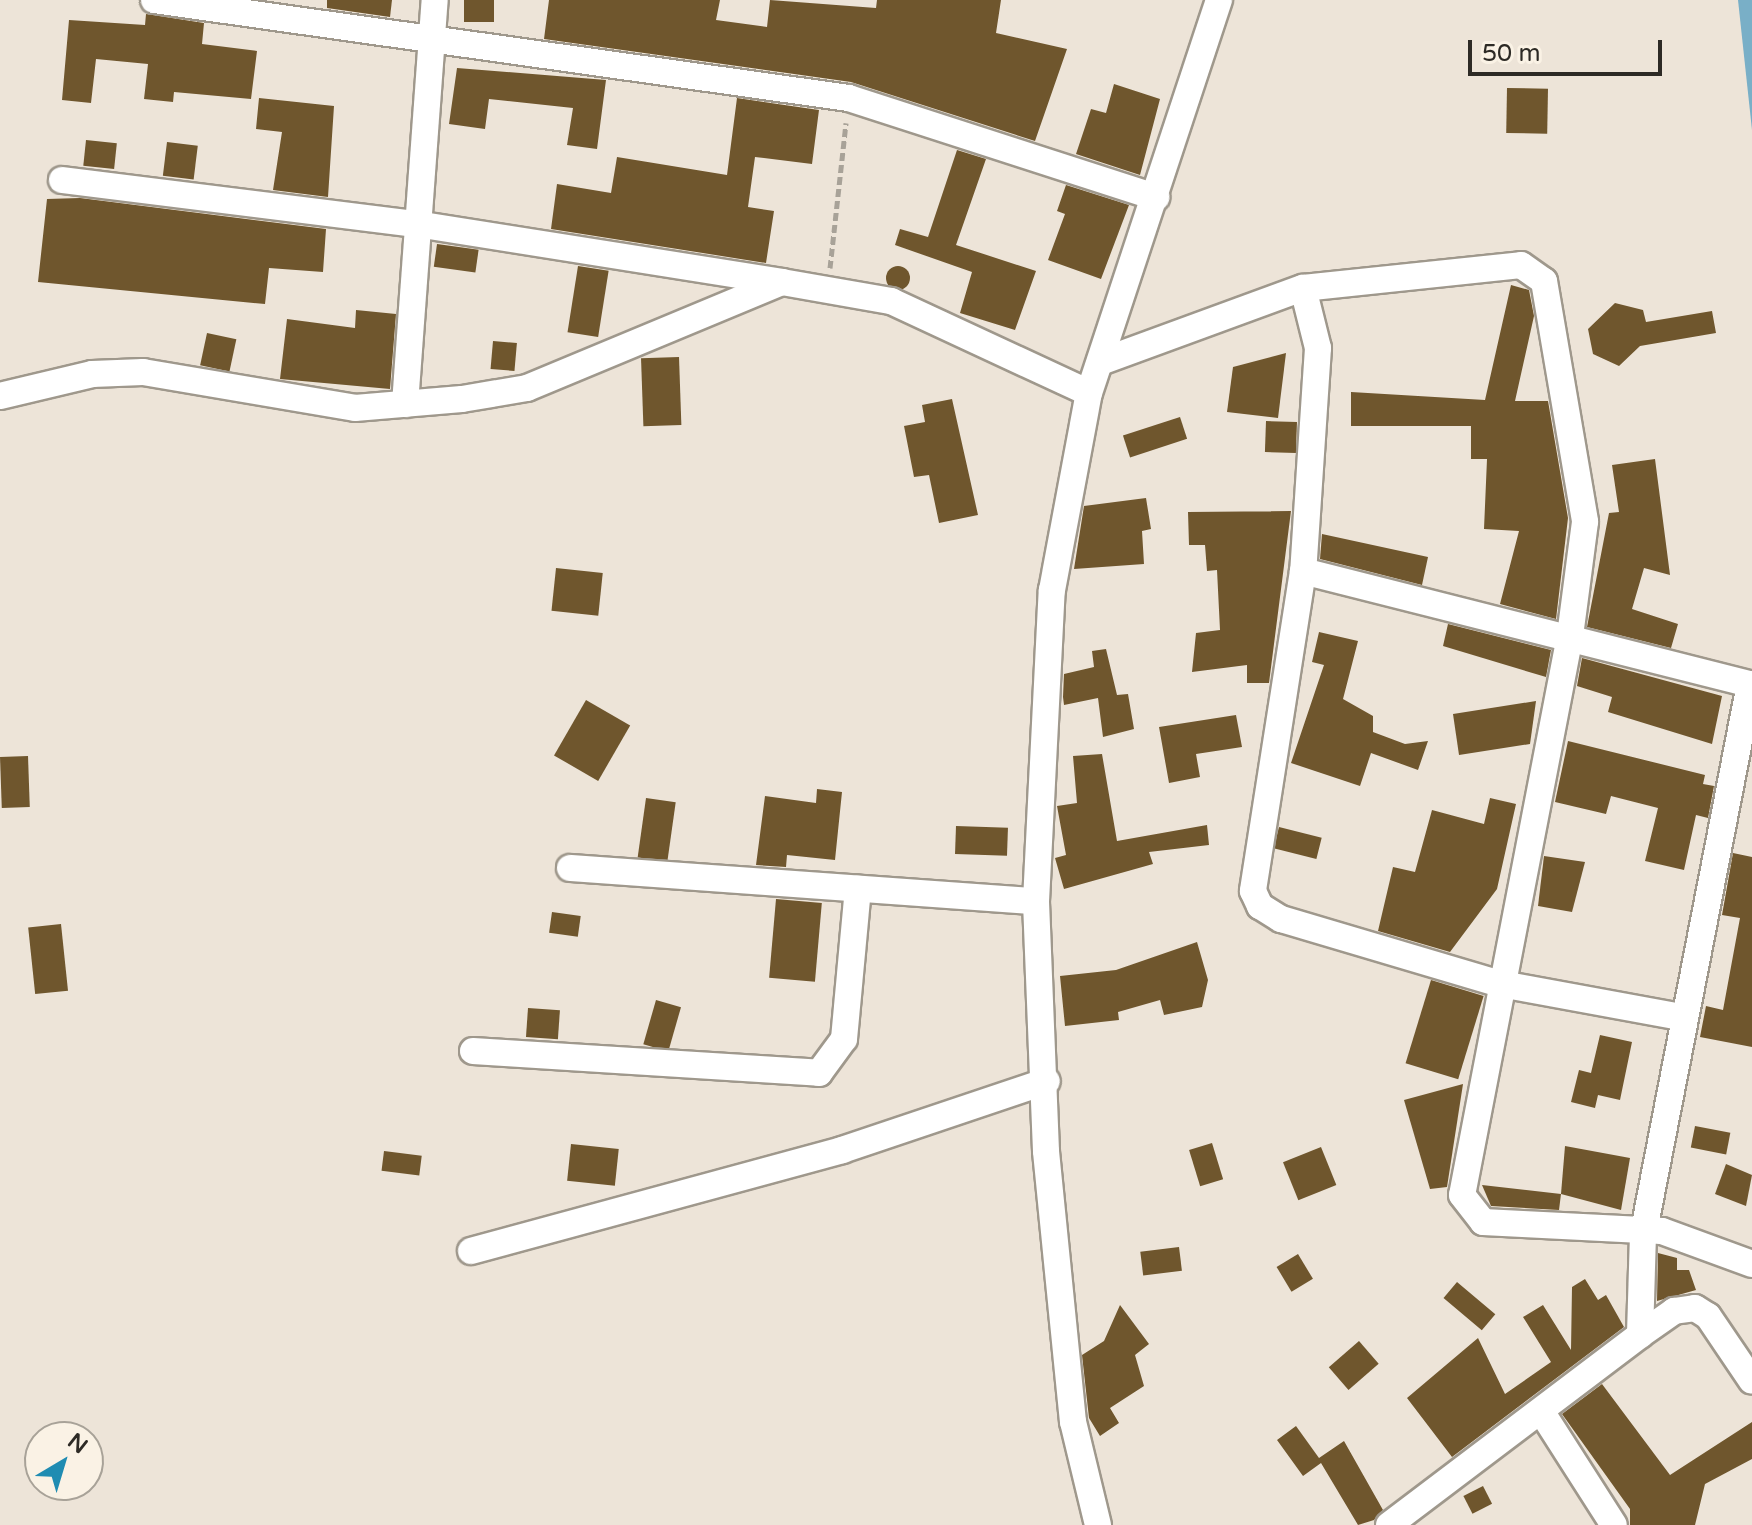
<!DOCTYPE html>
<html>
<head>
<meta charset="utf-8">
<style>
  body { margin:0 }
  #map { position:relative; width:1752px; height:1525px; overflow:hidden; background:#ede4d8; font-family:"Varela Round",sans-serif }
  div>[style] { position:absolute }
  .water>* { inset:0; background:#79afc7 }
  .building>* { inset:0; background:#6f562d; transform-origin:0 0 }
  .round { border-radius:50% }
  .path>* { height:5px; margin-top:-2.5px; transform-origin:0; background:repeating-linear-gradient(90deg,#a8a298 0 8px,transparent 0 12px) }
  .roads { filter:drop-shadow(2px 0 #9f988c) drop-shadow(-2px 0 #9f988c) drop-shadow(0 2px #9f988c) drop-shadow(0 -2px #9f988c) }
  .minor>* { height:26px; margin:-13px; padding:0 13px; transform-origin:13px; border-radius:13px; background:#fff }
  span { translate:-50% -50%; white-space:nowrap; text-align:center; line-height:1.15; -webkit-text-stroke:8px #faf2e5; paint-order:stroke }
  .north { position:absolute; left:24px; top:1421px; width:80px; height:80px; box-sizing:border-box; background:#faf2e5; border:2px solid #a8a298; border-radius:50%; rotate:38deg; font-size:22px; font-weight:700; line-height:32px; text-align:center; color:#2d2a25 }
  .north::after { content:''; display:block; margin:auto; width:28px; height:36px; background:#1f8cb2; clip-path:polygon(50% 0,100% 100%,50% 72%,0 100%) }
  .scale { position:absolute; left:1468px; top:40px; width:194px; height:36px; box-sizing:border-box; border:4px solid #2d2a25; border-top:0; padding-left:10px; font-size:24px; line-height:28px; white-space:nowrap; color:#2d2a25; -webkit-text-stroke:6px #faf2e5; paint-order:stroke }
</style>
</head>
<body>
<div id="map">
  <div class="water">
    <div style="clip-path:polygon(1738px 0,1752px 0,1752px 130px)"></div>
  </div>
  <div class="building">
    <div style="clip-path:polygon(327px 0,392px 0,390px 17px,327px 8px)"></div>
    <div style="left:464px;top:0;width:30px;height:22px"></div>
    <div style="clip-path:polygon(549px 0,720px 0,716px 20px,767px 27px,770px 0,876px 8px,877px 0,1001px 0,996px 33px,1067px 49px,1035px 141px,851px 82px,544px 39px)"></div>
    <div style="clip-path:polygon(146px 14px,204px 23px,202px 44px,257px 51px,251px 99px,174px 92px,173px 102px,144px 99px,148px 64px,96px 59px,91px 103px,62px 100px,69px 20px,145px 25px)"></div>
    <div style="clip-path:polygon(457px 68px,606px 80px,597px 149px,567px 145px,573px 108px,489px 99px,485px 129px,449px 124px)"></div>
    <div style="clip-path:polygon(1114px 84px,1160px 99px,1140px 175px,1076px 154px,1091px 109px,1106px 113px)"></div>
    <div style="left:1507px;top:88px;width:41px;height:45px;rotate:1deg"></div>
    <div style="clip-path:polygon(259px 98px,334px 106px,328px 197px,273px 190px,282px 132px,256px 129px)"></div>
    <div style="clip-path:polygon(737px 98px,819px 110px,812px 164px,755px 157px,748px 207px,774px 211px,766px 263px,551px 229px,557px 184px,611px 193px,617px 157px,727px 175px)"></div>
    <div style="left:86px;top:140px;width:31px;height:26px;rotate:6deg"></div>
    <div style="left:167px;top:142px;width:31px;height:34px;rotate:7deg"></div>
    <div style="clip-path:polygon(957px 150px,986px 159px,956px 245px,1036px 271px,1015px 330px,960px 313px,972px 272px,895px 245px,900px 229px,928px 237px)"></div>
    <div style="clip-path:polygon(1066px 185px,1129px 205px,1101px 279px,1048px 260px,1065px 214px,1057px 211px)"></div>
    <div style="clip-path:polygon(80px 198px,326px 229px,323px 272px,269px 268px,265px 304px,38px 282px,47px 199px)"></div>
    <div style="left:437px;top:244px;width:42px;height:23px;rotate:8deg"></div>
    <div style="left:578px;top:266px;width:31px;height:67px;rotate:9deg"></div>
    <div class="round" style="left:886px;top:266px;width:24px;height:24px"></div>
    <div style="clip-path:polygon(1511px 285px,1529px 290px,1534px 316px,1515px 401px,1548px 401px,1568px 518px,1556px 619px,1500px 604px,1519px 531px,1484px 529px,1487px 459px,1471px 459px,1471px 426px,1351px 426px,1351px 392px,1485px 400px)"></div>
    <div style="clip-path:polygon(1615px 303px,1643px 310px,1646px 322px,1712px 311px,1716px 333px,1640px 346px,1619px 366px,1593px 354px,1588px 329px)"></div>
    <div style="clip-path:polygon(356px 310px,396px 314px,390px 389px,280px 379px,287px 319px,355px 328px)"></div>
    <div style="left:207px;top:333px;width:30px;height:33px;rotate:12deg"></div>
    <div style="left:493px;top:341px;width:24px;height:28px;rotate:5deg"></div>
    <div style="clip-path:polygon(1286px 353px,1278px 418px,1227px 412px,1233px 367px)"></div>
    <div style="left:679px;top:357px;width:68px;height:38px;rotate:88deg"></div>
    <div style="clip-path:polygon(952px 399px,978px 515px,939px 523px,929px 475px,914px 477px,904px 426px,925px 422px,922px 405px)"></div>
    <div style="left:1180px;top:417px;width:23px;height:60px;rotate:72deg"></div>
    <div style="left:1266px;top:421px;width:31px;height:31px;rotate:2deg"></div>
    <div style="clip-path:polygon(1655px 459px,1670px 575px,1644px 568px,1632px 609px,1678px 624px,1671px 648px,1587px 627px,1609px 513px,1619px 512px,1612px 465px)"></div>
    <div style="clip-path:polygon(1146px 498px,1151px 529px,1142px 531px,1144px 564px,1074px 569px,1084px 506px)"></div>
    <div style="clip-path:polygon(1291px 511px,1269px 683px,1247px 683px,1247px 665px,1192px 672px,1196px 633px,1220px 630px,1217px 570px,1207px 571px,1205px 545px,1189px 545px,1188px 512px)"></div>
    <div style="clip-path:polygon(1322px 534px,1428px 557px,1422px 585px,1320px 559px)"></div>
    <div style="left:556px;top:568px;width:47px;height:43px;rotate:6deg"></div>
    <div style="clip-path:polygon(1448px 624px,1551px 650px,1546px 677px,1443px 646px)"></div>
    <div style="clip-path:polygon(1319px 632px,1358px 641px,1343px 699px,1373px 716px,1373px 732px,1405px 744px,1428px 741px,1418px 770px,1371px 753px,1360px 786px,1291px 763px,1324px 665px,1312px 662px)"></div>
    <div style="clip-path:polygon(1106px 649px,1117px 695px,1128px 694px,1134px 729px,1103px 737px,1098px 698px,1064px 705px,1063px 697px,1064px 674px,1094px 667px,1092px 651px)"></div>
    <div style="clip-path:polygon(1582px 658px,1722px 696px,1712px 744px,1608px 712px,1612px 697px,1577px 686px)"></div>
    <div style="left:586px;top:700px;width:51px;height:64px;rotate:30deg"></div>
    <div style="clip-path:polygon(1536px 701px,1530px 744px,1459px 755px,1453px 714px)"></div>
    <div style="clip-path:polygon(1236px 715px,1242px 747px,1196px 754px,1200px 777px,1169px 783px,1159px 727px)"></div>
    <div style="clip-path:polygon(1568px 741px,1705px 775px,1703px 784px,1714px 786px,1708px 818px,1696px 815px,1684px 870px,1645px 861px,1658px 808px,1611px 796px,1606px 814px,1555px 802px)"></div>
    <div style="clip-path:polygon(1102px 754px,1117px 841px,1207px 825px,1209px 845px,1149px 852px,1153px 864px,1064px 889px,1055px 858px,1066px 855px,1057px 806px,1077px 803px,1073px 756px)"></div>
    <div style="left:28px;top:756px;width:51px;height:28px;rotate:88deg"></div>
    <div style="clip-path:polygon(817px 789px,842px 792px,835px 860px,787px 855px,786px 867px,756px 865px,765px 796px,816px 803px)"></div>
    <div style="left:646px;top:798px;width:30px;height:60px;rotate:8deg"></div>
    <div style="clip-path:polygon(1490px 798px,1516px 804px,1497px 889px,1450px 952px,1378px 931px,1393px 867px,1415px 872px,1432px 810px,1484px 824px)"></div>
    <div style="left:956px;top:826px;width:52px;height:28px;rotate:2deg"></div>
    <div style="left:1279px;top:827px;width:44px;height:22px;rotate:14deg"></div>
    <div style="clip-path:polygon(1733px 853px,1752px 857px,1752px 1047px,1700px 1037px,1706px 1006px,1723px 1010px,1740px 918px,1722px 915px)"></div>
    <div style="clip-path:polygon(1544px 856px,1585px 862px,1572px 912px,1538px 906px)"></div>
    <div style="left:776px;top:899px;width:46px;height:79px;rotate:5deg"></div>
    <div style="left:552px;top:912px;width:29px;height:21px;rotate:8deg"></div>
    <div style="left:61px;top:924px;width:67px;height:33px;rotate:84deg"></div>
    <div style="clip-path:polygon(1197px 942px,1208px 980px,1202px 1007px,1164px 1015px,1160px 1000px,1118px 1012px,1119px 1020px,1065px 1026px,1060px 976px,1116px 970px)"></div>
    <div style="left:1431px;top:980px;width:55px;height:87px;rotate:17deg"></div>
    <div style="left:656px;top:1000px;width:26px;height:46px;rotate:16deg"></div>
    <div style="left:528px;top:1008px;width:32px;height:29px;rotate:4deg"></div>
    <div style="clip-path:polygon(1600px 1035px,1632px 1042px,1620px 1100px,1598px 1095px,1595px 1108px,1571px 1102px,1579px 1070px,1591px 1073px)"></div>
    <div style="clip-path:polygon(1463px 1084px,1447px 1187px,1430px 1189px,1404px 1100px)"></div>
    <div style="left:1695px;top:1126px;width:36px;height:22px;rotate:11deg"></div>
    <div style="left:1212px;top:1143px;width:38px;height:24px;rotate:73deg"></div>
    <div style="left:571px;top:1144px;width:48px;height:37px;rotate:6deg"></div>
    <div style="clip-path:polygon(1565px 1146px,1630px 1158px,1621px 1210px,1561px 1194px)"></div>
    <div style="left:1321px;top:1147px;width:41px;height:41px;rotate:68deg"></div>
    <div style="left:384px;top:1151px;width:38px;height:20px;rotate:7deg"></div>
    <div style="clip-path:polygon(1726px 1164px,1752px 1175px,1746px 1206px,1715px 1194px)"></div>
    <div style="clip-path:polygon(1482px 1185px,1561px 1194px,1559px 1210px,1491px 1206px)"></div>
    <div style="left:1179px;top:1247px;width:24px;height:39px;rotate:83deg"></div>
    <div style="clip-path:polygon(1658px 1253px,1677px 1258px,1677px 1270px,1689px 1270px,1696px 1290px,1657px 1301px)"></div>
    <div style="left:1298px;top:1254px;width:29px;height:25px;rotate:59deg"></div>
    <div style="clip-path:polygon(1585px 1279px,1598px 1300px,1606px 1295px,1624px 1327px,1452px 1457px,1407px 1398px,1478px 1338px,1505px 1394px,1551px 1362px,1523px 1317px,1543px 1305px,1571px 1350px,1572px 1287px)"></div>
    <div style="left:1457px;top:1282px;width:50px;height:21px;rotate:40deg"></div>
    <div style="clip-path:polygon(1120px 1305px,1149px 1344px,1135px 1355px,1144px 1386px,1110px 1408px,1119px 1423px,1100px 1436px,1089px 1418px,1082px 1355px,1104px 1341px)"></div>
    <div style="left:1359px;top:1341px;width:30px;height:40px;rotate:49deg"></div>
    <div style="clip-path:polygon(1602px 1384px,1670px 1475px,1752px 1422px,1752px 1459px,1705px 1484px,1695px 1525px,1630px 1525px,1630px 1509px,1562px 1414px)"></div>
    <div style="clip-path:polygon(1296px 1426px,1319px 1458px,1344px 1441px,1383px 1510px,1374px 1520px,1358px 1525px,1321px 1463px,1303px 1476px,1277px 1440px)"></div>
    <div style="left:1483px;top:1486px;width:20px;height:22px;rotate:63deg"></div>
  </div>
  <div class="path">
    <div style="left:830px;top:268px;width:146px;rotate:-83.7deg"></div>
  </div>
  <div class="roads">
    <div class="minor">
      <div style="left:154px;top:0;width:702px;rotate:8.03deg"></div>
      <div style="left:849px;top:98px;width:323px;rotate:17.9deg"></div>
      <div style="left:62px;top:180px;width:364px;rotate:7.1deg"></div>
      <div style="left:423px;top:225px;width:363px;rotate:9deg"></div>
      <div style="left:1303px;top:288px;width:62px;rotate:76deg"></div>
      <div style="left:1318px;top:348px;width:224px;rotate:93.8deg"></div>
      <div style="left:1303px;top:571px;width:324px;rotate:98.9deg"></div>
      <div style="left:1253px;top:891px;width:17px;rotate:65deg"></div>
      <div style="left:1260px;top:906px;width:25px;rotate:32deg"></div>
      <div style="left:1281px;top:919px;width:229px;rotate:16.5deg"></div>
      <div style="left:1501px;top:984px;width:183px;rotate:10.4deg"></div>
      <div style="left:1103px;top:361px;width:213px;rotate:-20.1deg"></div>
      <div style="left:1303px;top:288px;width:219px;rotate:-6deg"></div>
      <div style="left:1521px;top:265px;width:28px;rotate:35deg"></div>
      <div style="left:1544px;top:281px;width:244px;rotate:80.3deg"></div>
      <div style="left:1585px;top:522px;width:115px;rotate:97.5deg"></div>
      <div style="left:1570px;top:636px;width:569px;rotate:100.93deg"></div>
      <div style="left:1462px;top:1195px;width:34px;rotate:52deg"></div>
      <div style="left:1483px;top:1222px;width:179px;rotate:2.9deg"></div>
      <div style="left:1662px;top:1231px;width:96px;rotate:20.1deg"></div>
      <div style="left:0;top:396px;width:95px;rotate:-13.4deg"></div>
      <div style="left:92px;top:374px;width:51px;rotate:-2.2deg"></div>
      <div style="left:143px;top:372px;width:215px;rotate:9.6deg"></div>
      <div style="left:355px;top:408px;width:107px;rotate:-4.8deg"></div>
      <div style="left:462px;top:399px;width:66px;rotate:-9.6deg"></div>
      <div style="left:527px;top:388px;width:276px;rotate:-22.6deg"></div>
      <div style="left:782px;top:282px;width:111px;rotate:9.9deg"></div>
      <div style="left:891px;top:301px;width:218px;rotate:24.9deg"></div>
      <div style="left:405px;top:404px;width:405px;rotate:-85.8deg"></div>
      <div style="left:1303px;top:571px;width:463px;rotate:14.2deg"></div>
      <div style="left:570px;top:868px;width:467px;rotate:4.1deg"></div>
      <div style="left:473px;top:1051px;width:347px;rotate:3.6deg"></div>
      <div style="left:819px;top:1073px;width:42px;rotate:-53.7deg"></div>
      <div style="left:844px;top:1039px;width:151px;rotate:-84.7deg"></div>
      <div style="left:471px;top:1251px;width:385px;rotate:-15.2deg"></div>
      <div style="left:842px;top:1150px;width:216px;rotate:-18.6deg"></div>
      <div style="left:1640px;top:1335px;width:42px;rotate:-35.2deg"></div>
      <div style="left:1674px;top:1311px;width:21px;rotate:-8deg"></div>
      <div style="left:1695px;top:1308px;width:15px;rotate:32deg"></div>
      <div style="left:1708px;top:1316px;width:78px;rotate:55.9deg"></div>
      <div style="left:1541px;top:1411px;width:135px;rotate:57.4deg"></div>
      <div style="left:1098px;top:1525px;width:106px;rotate:-103.6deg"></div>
      <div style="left:1073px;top:1422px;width:272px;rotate:-95.7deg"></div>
      <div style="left:1046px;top:1151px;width:250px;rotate:-92.3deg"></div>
      <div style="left:1036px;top:901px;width:311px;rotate:-87.1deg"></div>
      <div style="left:1052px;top:590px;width:200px;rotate:-79.4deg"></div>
      <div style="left:1089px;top:393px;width:414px;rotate:-71.7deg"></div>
      <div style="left:1389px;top:1525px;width:315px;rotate:-37.1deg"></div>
      <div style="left:1640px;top:1335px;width:100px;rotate:-88.3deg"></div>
      <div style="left:1643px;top:1235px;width:561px;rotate:-79.01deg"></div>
    </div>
  </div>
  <div class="north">N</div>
  <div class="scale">50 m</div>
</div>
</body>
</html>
